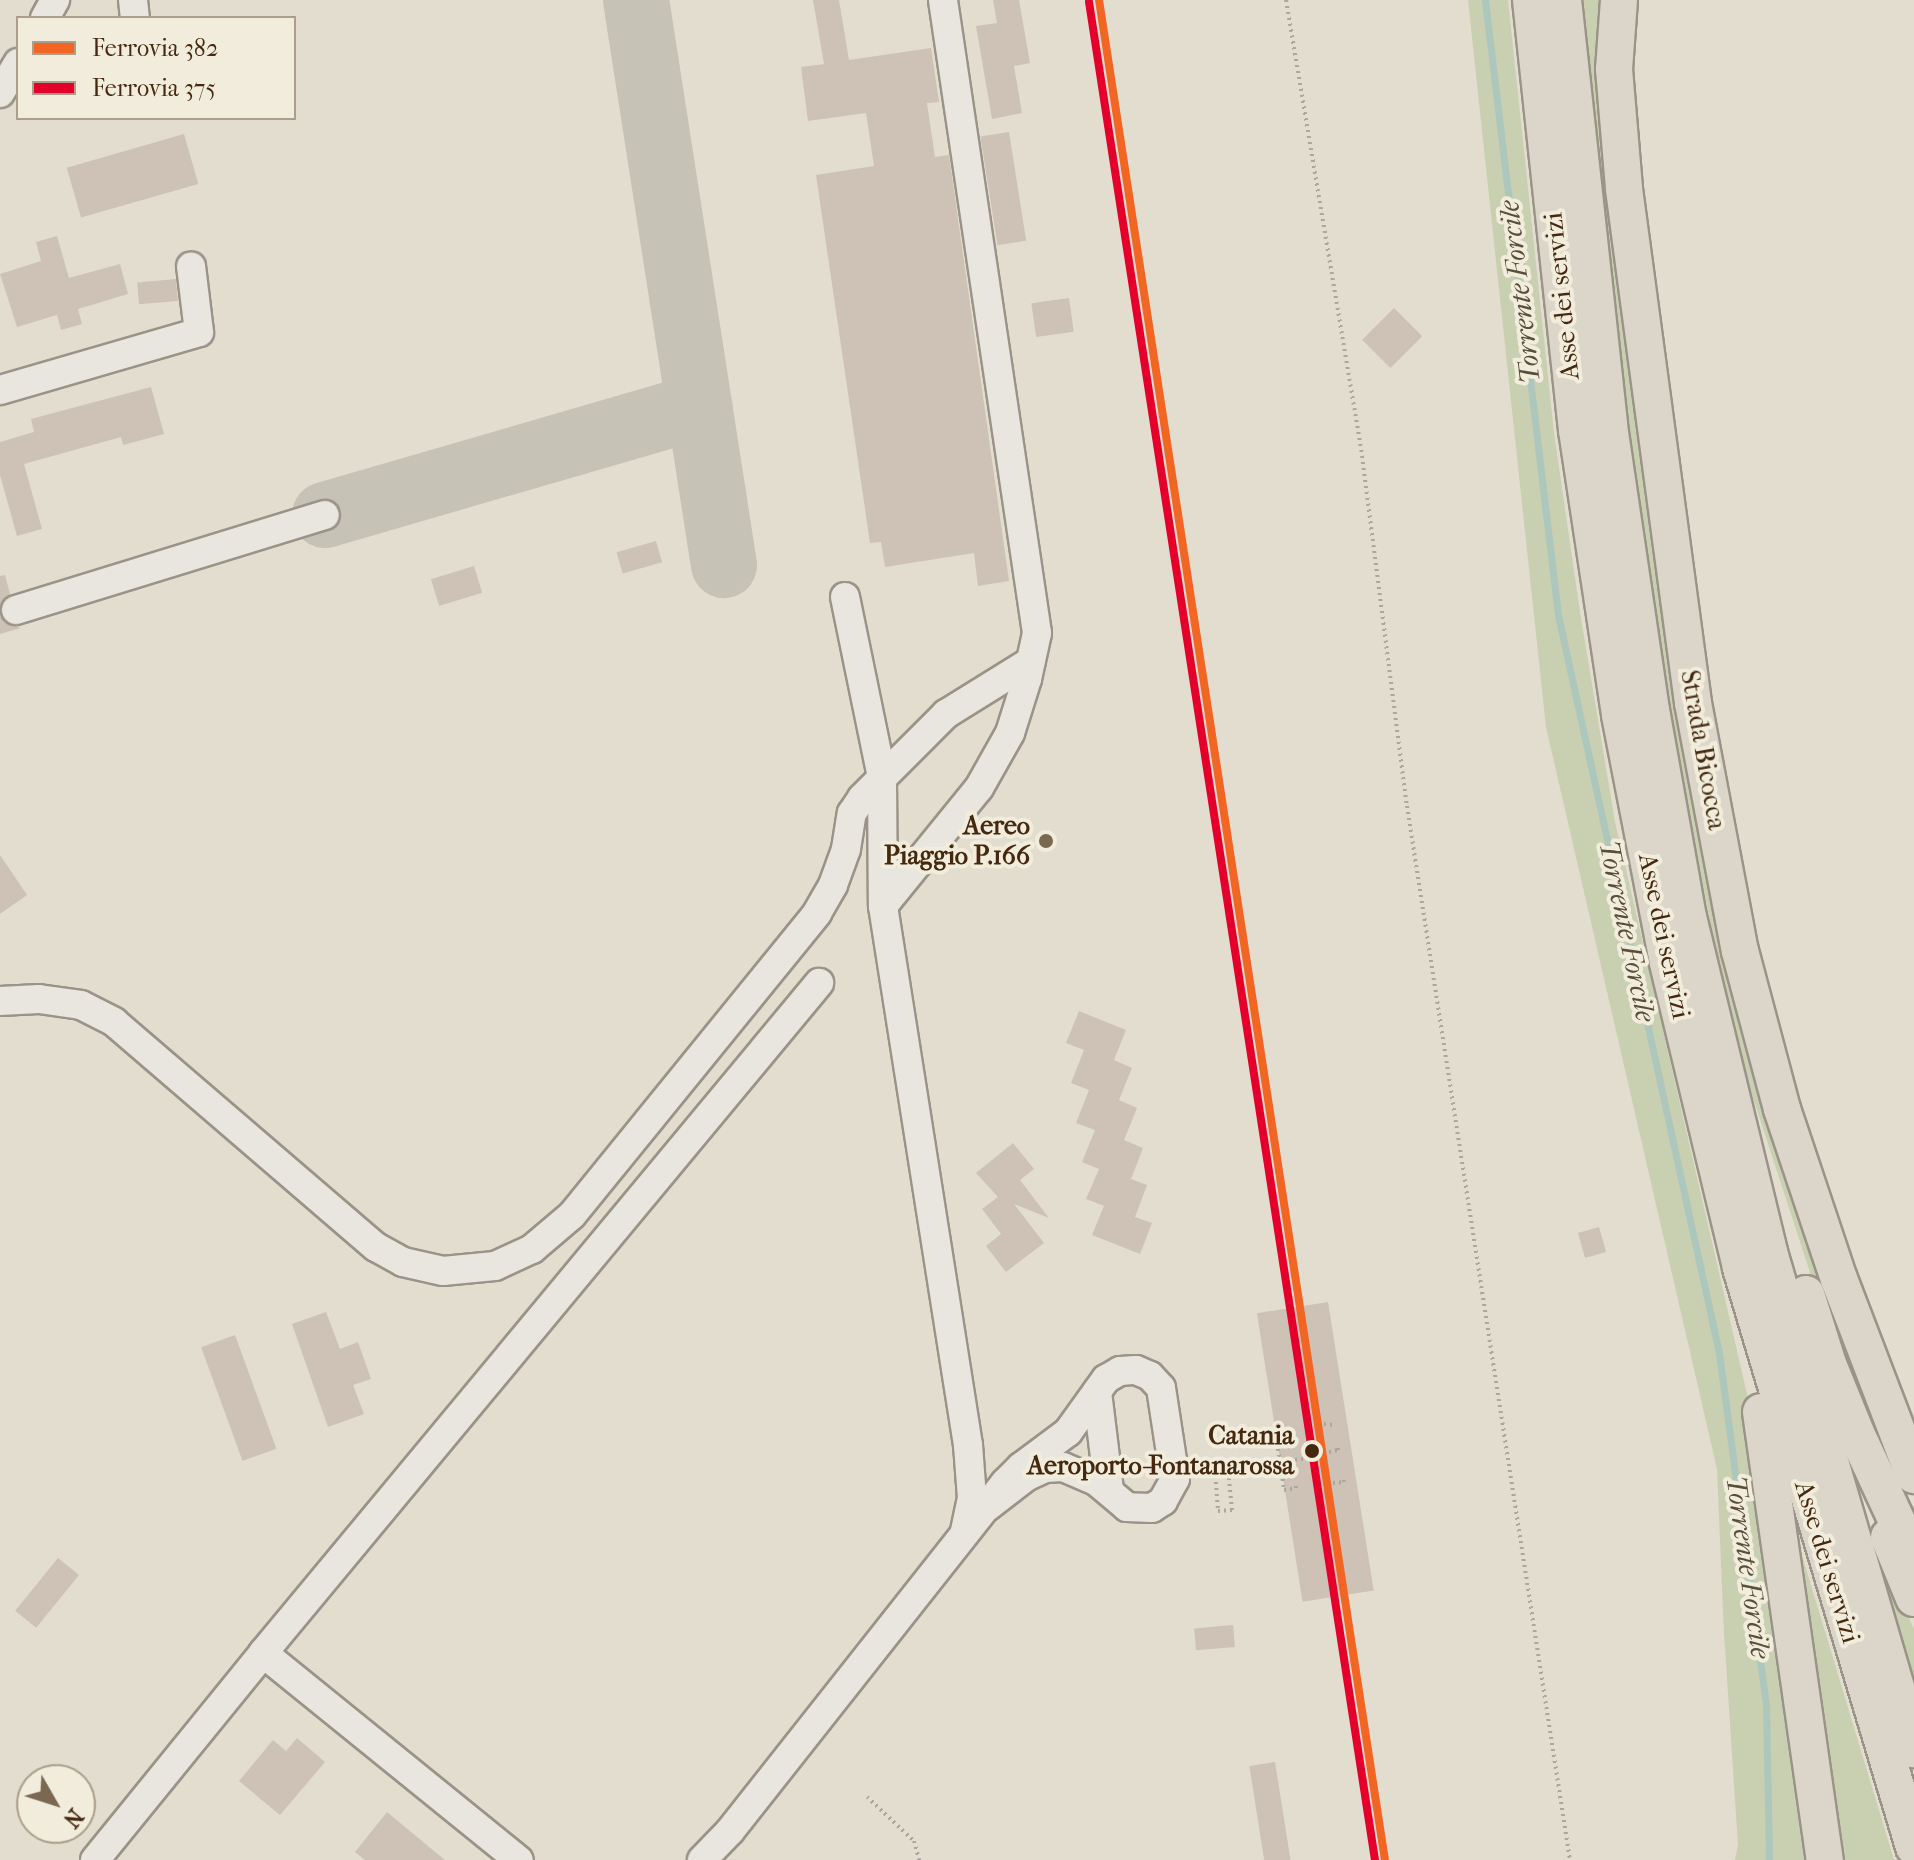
<!DOCTYPE html>
<html>
<head>
<meta charset="utf-8">
<style>
  body { margin:0 }
  #map { position:relative; width:1914px; height:1860px; overflow:hidden; background:#e2ddcf; font-family:"IM FELL French Canon",serif }
  div>[style] { position:absolute }
  .green>* { inset:0; background:#c9cfb1 }
  .stream>* { height:7px; margin:-3.5px; padding:0 3.5px; transform-origin:3.5px; border-radius:3.5px; background:#aec7bd }
  .taxiway>* { height:66px; margin:-33px; padding:0 33px; transform-origin:33px; border-radius:33px; background:#c6c2b6 }
  .building>* { inset:0; background:#cec2b7; transform-origin:0 0 }
  .path>* { height:4px; margin-top:-2px; transform-origin:0; background:repeating-linear-gradient(90deg,#aba69e 0 2px,transparent 0 6px) }
  .roads { filter:drop-shadow(2px 0 #999388) drop-shadow(-2px 0 #999388) drop-shadow(0 2px #999388) drop-shadow(0 -2px #999388) }
  .minor>* { height:28px; margin:-14px; padding:0 14px; transform-origin:14px; border-radius:14px; background:#e9e6df }
  .major>* { height:36px; margin:-18px; padding:0 18px; transform-origin:18px; border-radius:18px; background:#dcd6ca }
  .rail-1>* { height:8px; margin:-4px; padding:0 4px; transform-origin:4px; border-radius:4px; background:#f26522 }
  .rail-2>* { height:8px; margin:-4px; padding:0 4px; transform-origin:4px; border-radius:4px; background:#e4002b }
  .dots>* { width:22px; height:22px; translate:-50% -50%; box-sizing:border-box; border:4px solid #f1ecdb; border-radius:50% }
  span { translate:-50% -50%; white-space:nowrap; text-align:center; line-height:1.15; -webkit-text-stroke:8px #f1ecdb; paint-order:stroke }
  .street-label { font-size:26px; color:#442910 }
  .poi-label { font-size:26px; color:#442910; font-weight:700 }
  .right { translate:-100% -50%; text-align:right }
  .stop-label { font-size:26px; color:#442910; font-weight:700 }
  .water-label { font-size:28px; color:#594e39; font-style:italic }
  .legend { position:absolute; left:16px; top:16px; width:280px; height:104px; box-sizing:border-box; background:#f1ecdb; border:2px solid #ac9e8a; margin:0; padding:10px 14px; list-style:none; font-size:24px; color:#442910 }
  .legend li { display:flex; align-items:center; gap:16px; height:40px }
  .legend b { width:40px; border:2px solid #ac9e8a }
  .north { position:absolute; left:16px; top:1764px; width:80px; height:80px; box-sizing:border-box; background:#f1ecdb; border:2px solid #ac9e8a; border-radius:50%; rotate:129deg; font-size:22px; font-weight:700; line-height:32px; text-align:center; color:#442910 }
  .north::after { content:''; display:block; margin:auto; width:28px; height:36px; background:#7b6853; clip-path:polygon(50% 0,100% 100%,50% 72%,0 100%) }
</style>
</head>
<body>
<div id="map">
  <div class="green">
    <div style="clip-path:polygon(1468px 0,1508px 0,1554px 433px,1580px 612px,1615px 822px,1759px 1446px,1814px 1860px,1735px 1860px,1738px 1845px,1724px 1633px,1717px 1469px,1546px 727px)"></div>
    <div style="clip-path:polygon(1581px 0,1606px 0,1680px 708px,1904px 1488px,1914px 1510px,1914px 1532px,1831px 1337px,1744px 1070px,1715px 947px,1669px 710px,1626px 426px)"></div>
    <div style="clip-path:polygon(1791px 1519px,1894px 1860px,1836px 1860px)"></div>
    <div style="clip-path:polygon(1865px 1521px,1914px 1629px,1914px 1680px)"></div>
  </div>
  <div class="stream">
    <div style="left:1485px;top:0;width:619px;rotate:83.23deg"></div>
    <div style="left:1558px;top:615px;width:755px;rotate:77.69deg"></div>
    <div style="left:1719px;top:1353px;width:353px;rotate:82.4deg"></div>
    <div style="left:1766px;top:1703px;width:157px;rotate:88.9deg"></div>
  </div>
  <div class="taxiway">
    <div style="left:636px;top:0;width:572px;rotate:81.15deg"></div>
    <div style="left:325px;top:515px;width:390px;rotate:-16.2deg"></div>
  </div>
  <div class="building">
    <div style="clip-path:polygon(813px 0,839px 0,849px 60px,931px 48px,939px 102px,927px 103px,935px 157px,949px 155px,1009px 581px,978px 586px,974px 553px,885px 567px,881px 542px,870px 543px,816px 175px,874px 166px,866px 113px,808px 121px,801px 67px,824px 64px)"></div>
    <div style="clip-path:polygon(993px 0,1019px 0,1030px 63px,1014px 66px,1022px 113px,992px 119px,976px 26px,997px 23px)"></div>
    <div style="left:1009px;top:132px;width:110px;height:29px;rotate:81deg"></div>
    <div style="left:184px;top:134px;width:52px;height:122px;rotate:74deg"></div>
    <div style="clip-path:polygon(57px 236px,69px 278px,120px 264px,128px 294px,78px 309px,82px 324px,61px 330px,57px 315px,17px 327px,0 274px,41px 261px,36px 242px)"></div>
    <div style="left:176px;top:279px;width:22px;height:39px;rotate:85deg"></div>
    <div style="left:1069px;top:298px;width:34px;height:38px;rotate:82deg"></div>
    <div style="left:1394px;top:308px;width:40px;height:45px;rotate:45deg"></div>
    <div style="clip-path:polygon(151px 387px,164px 434px,123px 445px,121px 437px,24px 464px,42px 529px,17px 536px,0 475px,0 442px,34px 432px,31px 419px)"></div>
    <div style="left:656px;top:541px;width:22px;height:41px;rotate:74deg"></div>
    <div style="left:474px;top:566px;width:28px;height:45px;rotate:73deg"></div>
    <div style="clip-path:polygon(5px 575px,10px 594px,0 605px,0 576px)"></div>
    <div style="clip-path:polygon(0 615px,5px 623px,21px 628px,0 634px)"></div>
    <div style="clip-path:polygon(0 855px,27px 895px,0 914px)"></div>
    <div style="clip-path:polygon(1079px 1011px,1126px 1030px,1114px 1060px,1132px 1068px,1119px 1100px,1137px 1108px,1124px 1140px,1143px 1148px,1131px 1179px,1147px 1185px,1135px 1217px,1152px 1223px,1140px 1254px,1092px 1235px,1104px 1206px,1086px 1199px,1099px 1169px,1082px 1162px,1095px 1130px,1076px 1123px,1089px 1090px,1071px 1083px,1084px 1050px,1066px 1043px)"></div>
    <div style="clip-path:polygon(1013px 1143px,1034px 1169px,1020px 1180px,1049px 1218px,1014px 1204px,1044px 1243px,1006px 1272px,986px 1246px,1001px 1234px,982px 1209px,998px 1197px,976px 1173px)"></div>
    <div style="left:1599px;top:1227px;width:26px;height:22px;rotate:74deg"></div>
    <div style="left:1328px;top:1302px;width:292px;height:72px;rotate:81deg"></div>
    <div style="clip-path:polygon(326px 1312px,340px 1349px,358px 1342px,371px 1379px,353px 1385px,364px 1414px,328px 1427px,292px 1324px)"></div>
    <div style="left:235px;top:1335px;width:121px;height:36px;rotate:70deg"></div>
    <div style="left:58px;top:1558px;width:27px;height:68px;rotate:39deg"></div>
    <div style="left:1233px;top:1625px;width:22px;height:39px;rotate:85deg"></div>
    <div style="clip-path:polygon(297px 1738px,325px 1762px,280px 1815px,239px 1781px,273px 1740px,286px 1751px)"></div>
    <div style="left:1275px;top:1762px;width:99px;height:26px;rotate:81deg"></div>
    <div style="clip-path:polygon(387px 1812px,399px 1822px,445px 1860px,365px 1860px,355px 1852px)"></div>
  </div>
  <div class="path">
    <div style="left:1286px;top:0;width:462px;rotate:80.5deg"></div>
    <div style="left:1362px;top:456px;width:353px;rotate:82.7deg"></div>
    <div style="left:1407px;top:806px;width:1067px;rotate:81.21deg"></div>
    <div style="left:1324px;top:1424px;width:11px;rotate:5deg"></div>
    <div style="left:1288px;top:1432px;width:13px;rotate:-176deg"></div>
    <div style="left:1275px;top:1431px;width:30px;rotate:81deg"></div>
    <div style="left:1280px;top:1461px;width:29px;rotate:82deg"></div>
    <div style="left:1284px;top:1490px;width:12px;rotate:-9deg"></div>
    <div style="left:1296px;top:1488px;width:4px;rotate:-90deg"></div>
    <div style="left:1329px;top:1452px;width:9px;rotate:-13deg"></div>
    <div style="left:1338px;top:1450px;width:6px;rotate:-90deg"></div>
    <div style="left:1215px;top:1470px;width:41px;rotate:85.8deg"></div>
    <div style="left:1218px;top:1511px;width:14px;rotate:-4deg"></div>
    <div style="left:1232px;top:1510px;width:41px;rotate:-95.6deg"></div>
    <div style="left:1200px;top:1474px;width:109px;rotate:-8.4deg"></div>
    <div style="left:1333px;top:1483px;width:11px;rotate:-5deg"></div>
    <div style="left:1344px;top:1482px;width:4px;rotate:-104deg"></div>
    <div style="left:867px;top:1797px;width:64px;rotate:43.1deg"></div>
    <div style="left:914px;top:1841px;width:20px;rotate:75deg"></div>
  </div>
  <div class="roads">
    <div class="minor">
      <div style="left:133px;top:0;width:18px;rotate:84deg"></div>
      <div style="left:45px;top:18px;width:21px;rotate:-61deg"></div>
      <div style="left:0;top:93px;width:35px;rotate:-59deg"></div>
      <div style="left:0;top:390px;width:207px;rotate:-16.2deg"></div>
      <div style="left:199px;top:332px;width:66px;rotate:-96.9deg"></div>
      <div style="left:845px;top:597px;width:184px;rotate:78.4deg"></div>
      <div style="left:882px;top:777px;width:129px;rotate:89.6deg"></div>
      <div style="left:883px;top:906px;width:546px;rotate:81.04deg"></div>
      <div style="left:968px;top:1445px;width:53px;rotate:85.7deg"></div>
      <div style="left:972px;top:1498px;width:34px;rotate:102deg"></div>
      <div style="left:16px;top:610px;width:323px;rotate:-17.1deg"></div>
      <div style="left:883px;top:906px;width:152px;rotate:-50.9deg"></div>
      <div style="left:979px;top:788px;width:63px;rotate:-60.6deg"></div>
      <div style="left:1010px;top:733px;width:57px;rotate:-72.5deg"></div>
      <div style="left:1027px;top:679px;width:47px;rotate:-77.7deg"></div>
      <div style="left:1037px;top:633px;width:640px;rotate:-98.45deg"></div>
      <div style="left:0;top:1001px;width:39px;rotate:-3deg"></div>
      <div style="left:39px;top:999px;width:42px;rotate:8.1deg"></div>
      <div style="left:81px;top:1005px;width:37px;rotate:27deg"></div>
      <div style="left:114px;top:1022px;width:345px;rotate:40.7deg"></div>
      <div style="left:376px;top:1247px;width:31px;rotate:29deg"></div>
      <div style="left:403px;top:1262px;width:41px;rotate:12.7deg"></div>
      <div style="left:443px;top:1271px;width:52px;rotate:-5.5deg"></div>
      <div style="left:495px;top:1266px;width:41px;rotate:-24.7deg"></div>
      <div style="left:532px;top:1249px;width:52px;rotate:-40.4deg"></div>
      <div style="left:572px;top:1215px;width:389px;rotate:-50.9deg"></div>
      <div style="left:817px;top:913px;width:32px;rotate:-60deg"></div>
      <div style="left:833px;top:885px;width:38px;rotate:-70deg"></div>
      <div style="left:846px;top:849px;width:36px;rotate:-81deg"></div>
      <div style="left:852px;top:813px;width:18px;rotate:-56deg"></div>
      <div style="left:862px;top:798px;width:119px;rotate:-45deg"></div>
      <div style="left:946px;top:714px;width:99px;rotate:-31.8deg"></div>
      <div style="left:1097px;top:1392px;width:99px;rotate:83deg"></div>
      <div style="left:263px;top:1653px;width:871px;rotate:-50.31deg"></div>
      <div style="left:95px;top:1860px;width:267px;rotate:-50.9deg"></div>
      <div style="left:263px;top:1653px;width:329px;rotate:39deg"></div>
      <div style="left:702px;top:1860px;width:40px;rotate:-46deg"></div>
      <div style="left:730px;top:1831px;width:444px;rotate:-51.7deg"></div>
      <div style="left:1005px;top:1483px;width:23px;rotate:-45deg"></div>
      <div style="left:1021px;top:1467px;width:59px;rotate:-36.7deg"></div>
      <div style="left:1068px;top:1432px;width:65px;rotate:-54.4deg"></div>
      <div style="left:1106px;top:1379px;width:16px;rotate:-30deg"></div>
      <div style="left:1120px;top:1371px;width:16px;rotate:-4deg"></div>
      <div style="left:1136px;top:1370px;width:15px;rotate:23deg"></div>
      <div style="left:1150px;top:1376px;width:16px;rotate:47deg"></div>
      <div style="left:1161px;top:1388px;width:92px;rotate:81.3deg"></div>
      <div style="left:1175px;top:1479px;width:25px;rotate:119deg"></div>
      <div style="left:1163px;top:1501px;width:13px;rotate:148deg"></div>
      <div style="left:1152px;top:1508px;width:25px;rotate:-178deg"></div>
      <div style="left:1127px;top:1507px;width:40px;rotate:-140deg"></div>
      <div style="left:1096px;top:1481px;width:36px;rotate:-157deg"></div>
      <div style="left:1063px;top:1467px;width:18px;rotate:177deg"></div>
      <div style="left:1045px;top:1468px;width:21px;rotate:155deg"></div>
      <div style="left:1026px;top:1477px;width:49px;rotate:142.4deg"></div>
    </div>
    <div class="major">
      <div style="left:1531px;top:0;width:432px;rotate:83.9deg"></div>
      <div style="left:1577px;top:430px;width:288px;rotate:81.4deg"></div>
      <div style="left:1620px;top:715px;width:253px;rotate:79deg"></div>
      <div style="left:1668px;top:963px;width:314px;rotate:76.5deg"></div>
      <div style="left:1741px;top:1268px;width:604px;rotate:73.36deg"></div>
      <div style="left:1563px;top:0;width:428px;rotate:83.8deg"></div>
      <div style="left:1609px;top:426px;width:287px;rotate:81.6deg"></div>
      <div style="left:1651px;top:710px;width:210px;rotate:79.9deg"></div>
      <div style="left:1688px;top:917px;width:345px;rotate:76.4deg"></div>
      <div style="left:1769px;top:1252px;width:518px;rotate:73.74deg"></div>
      <div style="left:1619px;top:0;width:69px;rotate:94.1deg"></div>
      <div style="left:1614px;top:69px;width:120px;rotate:85.2deg"></div>
      <div style="left:1624px;top:189px;width:519px;rotate:82.35deg"></div>
      <div style="left:1693px;top:703px;width:252px;rotate:79.3deg"></div>
      <div style="left:1740px;top:951px;width:163px;rotate:75.1deg"></div>
      <div style="left:1782px;top:1109px;width:179px;rotate:71.5deg"></div>
      <div style="left:1839px;top:1279px;width:210px;rotate:69.1deg"></div>
      <div style="left:1806px;top:1294px;width:73px;rotate:72.6deg"></div>
      <div style="left:1828px;top:1364px;width:74px;rotate:67.9deg"></div>
      <div style="left:1856px;top:1433px;width:138px;rotate:65.1deg"></div>
      <div style="left:1761px;top:1412px;width:453px;rotate:81.9deg"></div>
      <div style="left:1889px;top:1537px;width:66px;rotate:67.7deg"></div>
    </div>
  </div>
  <div class="rail-1">
    <div style="left:1099px;top:0;width:1882px;rotate:81.26deg"></div>
  </div>
  <div class="rail-2">
    <div style="left:1089px;top:2px;width:1880px;rotate:81.25deg"></div>
  </div>
  <div class="dots">
    <div style="left:1046px;top:841px;background:#7b6853"></div>
    <div style="left:1312px;top:1451px;background:#442910"></div>
  </div>
  <div class="street-label">
    <span style="left:1562px;top:296px;rotate:-96deg">Asse dei servizi</span>
    <span style="left:1703px;top:750px;rotate:80deg">Strada Bicocca</span>
    <span style="left:1664px;top:936px;rotate:78deg">Asse dei servizi</span>
    <span style="left:1827px;top:1562px;rotate:73deg">Asse dei servizi</span>
  </div>
  <div class="poi-label">
    <span class="right" style="left:1030px;top:841px">Aereo<br>Piaggio P.166</span>
  </div>
  <div class="stop-label">
    <span class="right" style="left:1294px;top:1451px">Catania<br>Aeroporto-Fontanarossa</span>
  </div>
  <div class="water-label">
    <span style="left:1520px;top:292px;rotate:-97deg">Torrente Forcile</span>
    <span style="left:1627px;top:931px;rotate:78deg">Torrente Forcile</span>
    <span style="left:1748px;top:1567px;rotate:82deg">Torrente Forcile</span>
  </div>
  <ul class="legend">
  <li><b style="height:10px;background:#f26522"></b>Ferrovia 382</li>
  <li><b style="height:10px;background:#e4002b"></b>Ferrovia 375</li>
  </ul>
  <div class="north">N</div>
</div>
</body>
</html>
